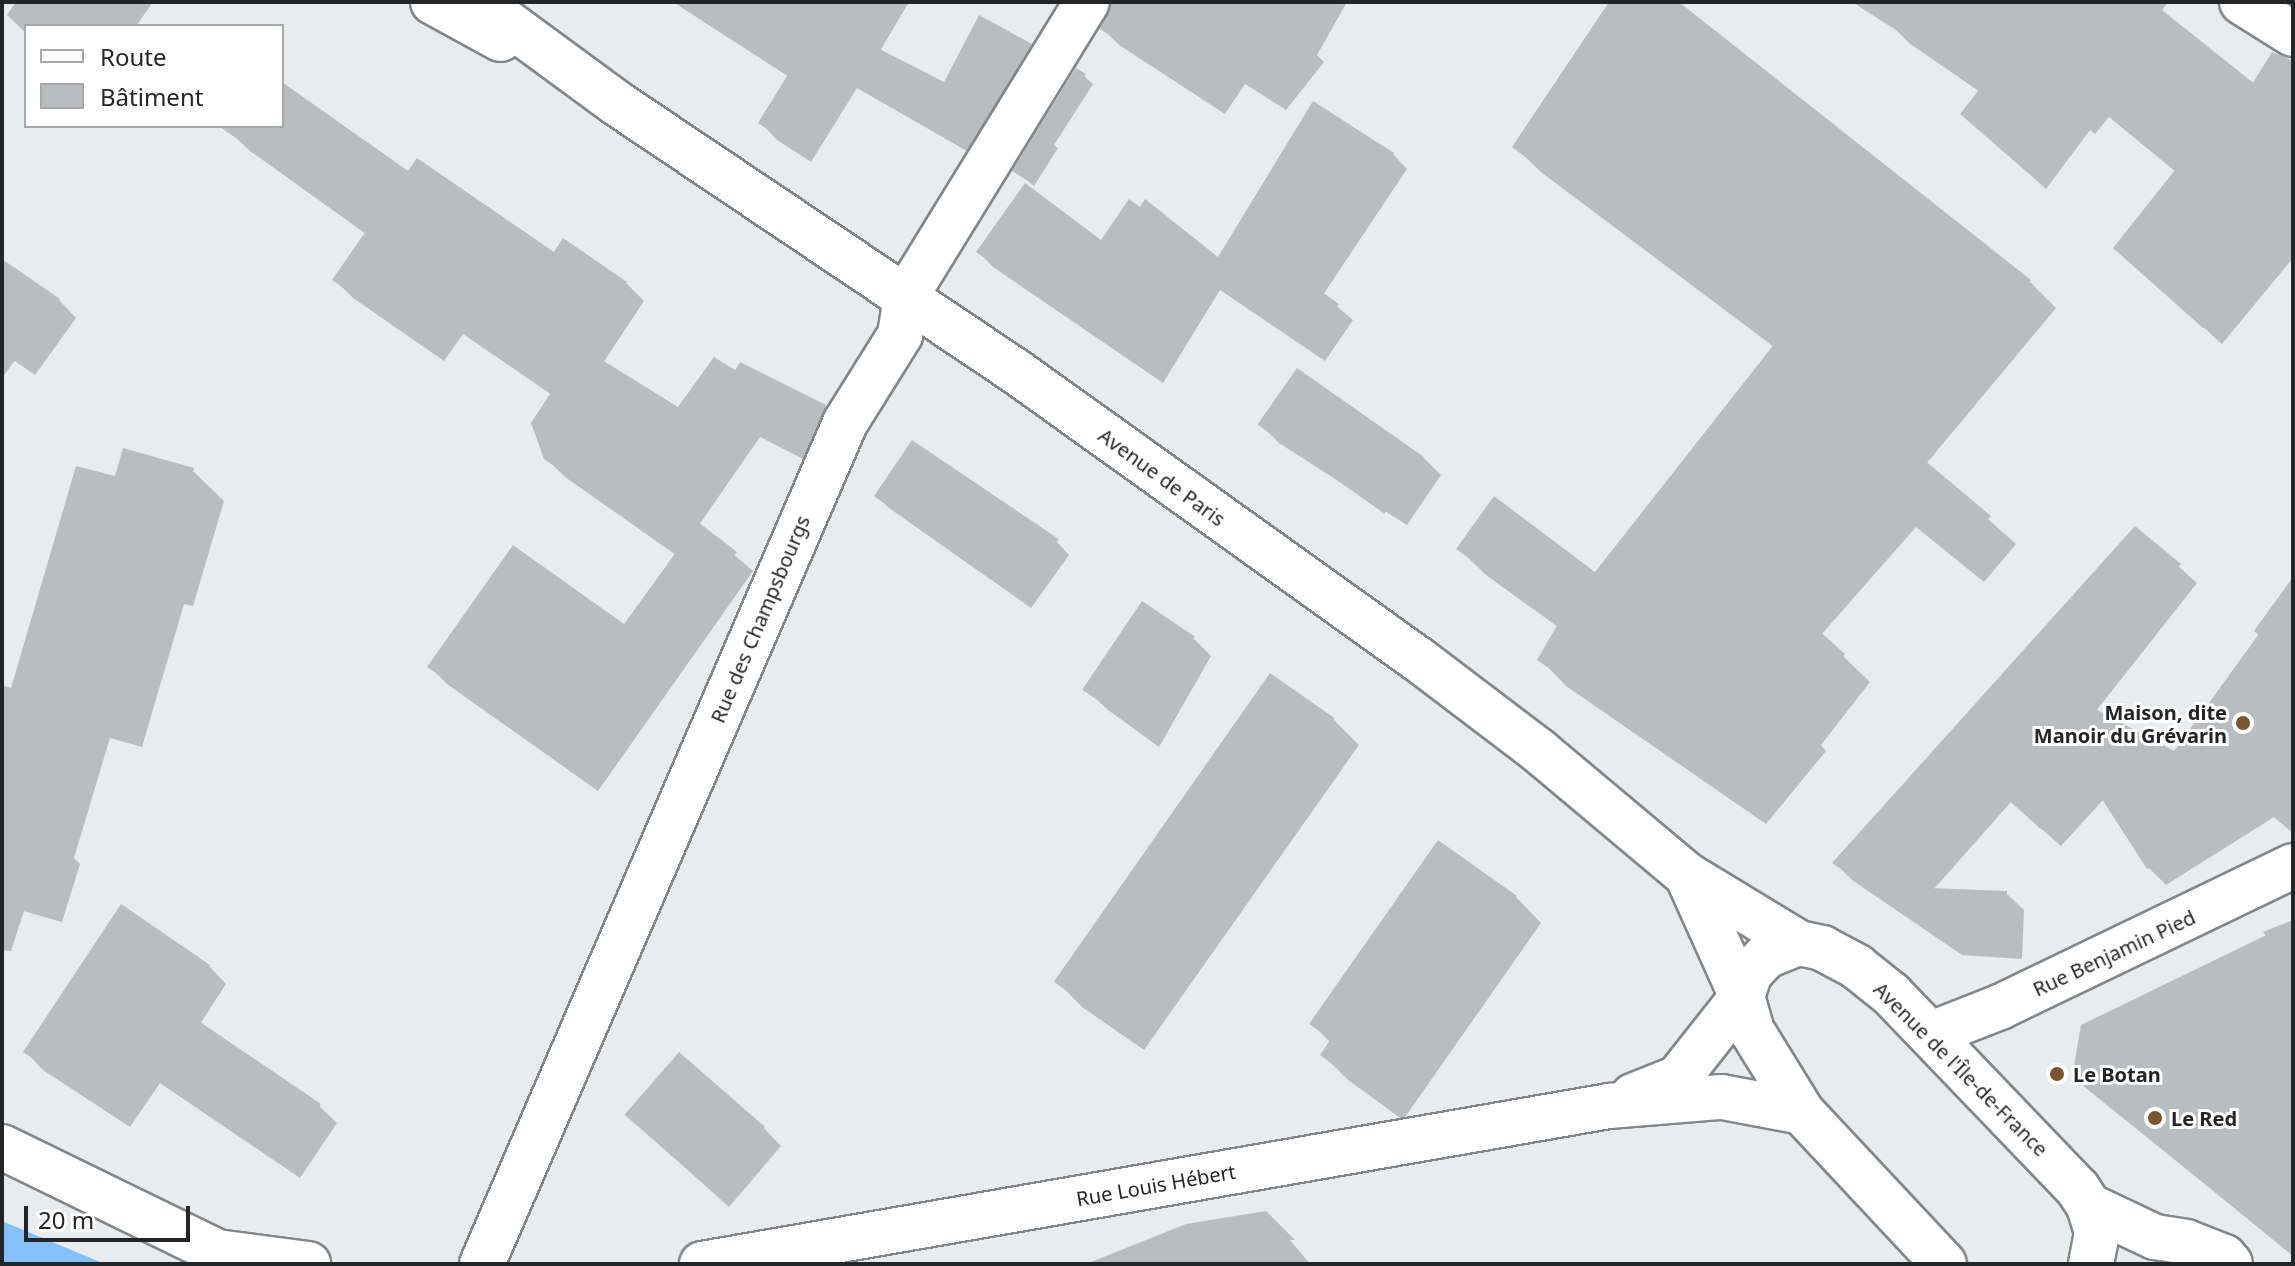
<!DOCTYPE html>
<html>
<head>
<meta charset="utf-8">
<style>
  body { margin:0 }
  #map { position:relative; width:2295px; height:1266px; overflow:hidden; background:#e9ecef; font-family:"Noto Sans",sans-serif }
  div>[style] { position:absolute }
  .green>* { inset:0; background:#85c1f8 }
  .shadow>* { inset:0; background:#0003 }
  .building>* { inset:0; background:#babdc0; transform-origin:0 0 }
  .roads { filter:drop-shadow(2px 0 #848789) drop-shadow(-2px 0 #848789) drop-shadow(0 2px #848789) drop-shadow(0 -2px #848789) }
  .street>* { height:44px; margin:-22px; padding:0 22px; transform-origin:22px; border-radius:22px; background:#fff }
  .secondary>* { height:44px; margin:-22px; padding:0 22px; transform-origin:22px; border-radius:22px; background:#fff }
  .primary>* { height:44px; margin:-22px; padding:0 22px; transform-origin:22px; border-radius:22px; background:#fff }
  .dots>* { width:22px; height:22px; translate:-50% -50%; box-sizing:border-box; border:4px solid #fff; border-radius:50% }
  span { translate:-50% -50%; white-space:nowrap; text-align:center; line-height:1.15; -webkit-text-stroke:6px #fff; paint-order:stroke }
  .street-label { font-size:20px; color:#242526 }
  .poi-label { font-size:20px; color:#242526; font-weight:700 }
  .right { translate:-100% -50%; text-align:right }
  .left { translate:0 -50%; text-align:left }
  .frame { position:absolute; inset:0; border:4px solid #242526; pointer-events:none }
  .legend { position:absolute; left:24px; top:24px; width:260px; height:104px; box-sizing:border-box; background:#fff; border:2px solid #a7a8a8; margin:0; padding:10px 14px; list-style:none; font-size:24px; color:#242526 }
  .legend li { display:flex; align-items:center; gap:16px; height:40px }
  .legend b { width:40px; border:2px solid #a7a8a8 }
  .scale { position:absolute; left:24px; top:1206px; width:166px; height:36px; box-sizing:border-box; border:4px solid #242526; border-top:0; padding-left:10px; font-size:24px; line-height:28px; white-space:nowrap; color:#242526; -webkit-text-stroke:6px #fff; paint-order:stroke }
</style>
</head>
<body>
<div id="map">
  <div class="green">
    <div style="clip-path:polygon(2px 1221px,105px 1264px,2px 1264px)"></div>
  </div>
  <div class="shadow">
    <div style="clip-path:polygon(16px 2px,153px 2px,136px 26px,26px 26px,26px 33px,7px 15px)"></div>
    <div style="clip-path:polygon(673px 2px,909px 2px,880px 51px,944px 84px,1030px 46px,1048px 63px,986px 162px,857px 88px,811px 162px,777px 140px,760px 122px,789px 77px)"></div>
    <div style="clip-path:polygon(1114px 2px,1247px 4px,1347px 2px,1317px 55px,1324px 62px,1286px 110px,1245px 84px,1225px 114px,1119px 45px,1102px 28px)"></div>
    <div style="clip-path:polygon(1612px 2px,1676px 2px,2030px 282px,2056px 308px,1926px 464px,2016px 544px,1984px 582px,1916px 527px,1821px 635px,1870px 682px,1821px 745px,1826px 751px,1766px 824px,1566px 686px,1540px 659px,1558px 627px,1486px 575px,1459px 549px,1596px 575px,1774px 347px,1542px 173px,1515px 147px)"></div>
    <div style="clip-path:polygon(1897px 2px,2168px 2px,2161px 12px,2252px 84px,2272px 52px,2293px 61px,2293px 258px,2222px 344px,2115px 248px,2176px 172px,2109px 117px,2095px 134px,2090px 130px,2046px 189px,1981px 131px,1980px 92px,1909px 43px,1891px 25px)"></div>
    <div style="clip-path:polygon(1084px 76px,1093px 84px,1054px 145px,1058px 148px,1034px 186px,1015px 171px)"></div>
    <div style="clip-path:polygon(282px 84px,408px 173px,555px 255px,626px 283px,644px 301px,603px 363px,679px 410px,736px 373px,825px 407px,843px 425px,823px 469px,760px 437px,699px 525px,753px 571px,598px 791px,447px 684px,430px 667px,625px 627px,676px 555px,565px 477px,546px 458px,552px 395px,463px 334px,444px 361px,353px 298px,335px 280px,366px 234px,250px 151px,231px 133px,236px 126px,282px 126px)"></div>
    <div style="clip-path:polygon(1393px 154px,1407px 169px,1323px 295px,1353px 320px,1325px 361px,1220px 290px,1163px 383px,993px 267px,979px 252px,1102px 243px,1218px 260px)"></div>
    <div style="clip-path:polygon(2px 262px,59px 300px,76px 318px,35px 375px,2px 352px)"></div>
    <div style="clip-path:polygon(1262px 426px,1423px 457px,1441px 475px,1407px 525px,1279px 443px)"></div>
    <div style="clip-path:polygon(192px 470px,224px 501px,193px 606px,184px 604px,142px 747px,110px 738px,74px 858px,80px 864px,62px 922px,2px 905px,2px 687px,13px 690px,116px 479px)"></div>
    <div style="clip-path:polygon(876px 496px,1057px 542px,1069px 555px,1031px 608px,889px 508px)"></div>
    <div style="clip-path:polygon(2135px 528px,2197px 583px,2096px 711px,2174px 753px,2260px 636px,2254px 631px,2293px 577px,2293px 833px,2274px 817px,2166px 885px,2148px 867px,2104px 799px,2061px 846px,2011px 802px,1933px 890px,2006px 893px,2024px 910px,2022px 959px,1962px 955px,1852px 880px,1835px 863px)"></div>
    <div style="clip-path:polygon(1194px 639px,1211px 656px,1159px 747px,1108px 710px,1090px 693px)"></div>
    <div style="clip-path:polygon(1334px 720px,1359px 745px,1144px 1050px,1082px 1007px,1057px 981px)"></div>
    <div style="clip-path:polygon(1516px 897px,1541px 923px,1403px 1120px,1348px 1080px,1323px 1055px,1331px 1043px,1312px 1024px)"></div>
    <div style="clip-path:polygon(2293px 920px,2293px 1256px,2074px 1077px,2267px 937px,2263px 932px)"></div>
    <div style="clip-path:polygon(209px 966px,226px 984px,200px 1024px,319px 1106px,337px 1123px,300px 1178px,160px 1083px,130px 1127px,43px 1070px,26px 1052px)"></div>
    <div style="clip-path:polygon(764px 1128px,781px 1146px,729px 1207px,644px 1131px)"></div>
    <div style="clip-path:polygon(1266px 1211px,1295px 1240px,1290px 1240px,1310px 1264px,1086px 1264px,1186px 1224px)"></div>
  </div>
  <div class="building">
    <div style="clip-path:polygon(675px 2px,882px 2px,860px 39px,944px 82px,979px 15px,1032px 44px,969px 146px,840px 72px,793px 147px,758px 123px,789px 73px)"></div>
    <div style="clip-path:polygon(1112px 2px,1247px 2px,1309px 44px,1269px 95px,1228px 69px,1208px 99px,1100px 29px)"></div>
    <div style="clip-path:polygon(1609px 2px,1679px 2px,2031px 280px,1898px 438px,1991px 516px,1956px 557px,1888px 501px,1794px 608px,1845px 654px,1796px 717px,1801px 723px,1738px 799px,1537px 660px,1559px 622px,1456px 549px,1494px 496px,1595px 572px,1775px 343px,1512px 147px)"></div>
    <div style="clip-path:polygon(1852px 2px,2152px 2px,2281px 105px,2208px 198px,2268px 249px,2203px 328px,2113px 248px,2175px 170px,2090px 101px,2076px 118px,2071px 114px,2027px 172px,1960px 114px,1979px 90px,1935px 55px)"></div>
    <div style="clip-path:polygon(1076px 68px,1086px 74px,1046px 136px,1050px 138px,1025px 179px,1012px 171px)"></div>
    <div style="clip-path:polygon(282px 82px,408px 171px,417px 158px,554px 252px,563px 238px,627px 282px,583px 348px,678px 407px,714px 357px,735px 370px,740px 362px,826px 405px,805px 453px,742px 420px,658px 539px,544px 459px,531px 423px,552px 391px,444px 318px,425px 344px,332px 280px,366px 231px,219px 126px,282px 126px)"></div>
    <div style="clip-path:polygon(1313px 101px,1394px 153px,1308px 282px,1339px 304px,1309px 348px,1205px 277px,1148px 370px,976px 252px,1025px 183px,1101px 240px,1129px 199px,1140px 207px,1145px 199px,1218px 257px)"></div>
    <div style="clip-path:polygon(2px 259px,60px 299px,2px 378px)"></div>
    <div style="left:1297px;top:368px;width:155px;height:69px;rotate:35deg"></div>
    <div style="left:912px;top:440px;width:177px;height:68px;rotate:34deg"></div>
    <div style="clip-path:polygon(123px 448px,194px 468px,162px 576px,153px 574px,110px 717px,79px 708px,42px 829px,50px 831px,11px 951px,2px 950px,2px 685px,11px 688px,76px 466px,115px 476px)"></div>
    <div style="clip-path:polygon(698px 522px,737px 552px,580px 775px,427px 667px,513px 545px,624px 624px)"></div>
    <div style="clip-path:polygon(2135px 526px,2181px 564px,2075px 698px,2174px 751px,2293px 587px,2293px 833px,2255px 801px,2147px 869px,2089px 779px,2042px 830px,1993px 786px,1902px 887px,2007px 891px,2006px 943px,1943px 939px,1832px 863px)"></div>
    <div style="left:1142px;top:601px;width:64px;height:107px;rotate:34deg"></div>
    <div style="left:1270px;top:673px;width:79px;height:377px;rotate:35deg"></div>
    <div style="clip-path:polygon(1438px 840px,1517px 896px,1377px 1097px,1320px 1055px,1331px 1039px,1309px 1024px)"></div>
    <div style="clip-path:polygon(121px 904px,210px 965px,181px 1009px,321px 1104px,282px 1162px,141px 1067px,112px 1111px,23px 1052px)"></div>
    <div style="clip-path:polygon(2293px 922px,2293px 1255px,2072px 1077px,2081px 1025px)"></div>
    <div style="left:679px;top:1052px;width:114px;height:83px;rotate:41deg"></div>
  </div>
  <div class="roads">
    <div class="street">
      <div style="left:2242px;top:2px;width:60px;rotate:32.1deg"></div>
      <div style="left:1931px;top:1034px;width:74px;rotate:-21.4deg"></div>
      <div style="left:2000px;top:1007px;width:325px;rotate:-25.7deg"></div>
      <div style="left:1633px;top:1096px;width:48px;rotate:-21.8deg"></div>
      <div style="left:1678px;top:1078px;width:103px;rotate:-51.7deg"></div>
      <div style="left:2px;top:1147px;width:239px;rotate:26deg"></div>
      <div style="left:217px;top:1252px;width:92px;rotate:7.5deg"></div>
      <div style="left:482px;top:1264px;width:916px;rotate:-66.65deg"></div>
      <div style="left:845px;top:423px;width:104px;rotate:-58deg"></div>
      <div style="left:900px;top:335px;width:39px;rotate:-81deg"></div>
      <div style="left:906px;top:296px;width:345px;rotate:-58.4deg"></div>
      <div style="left:702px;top:1264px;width:921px;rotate:-9.88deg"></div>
      <div style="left:1609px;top:1106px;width:113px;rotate:-4.6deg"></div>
      <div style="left:1722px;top:1097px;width:81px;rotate:10.6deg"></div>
    </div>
    <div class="secondary">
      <div style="left:2089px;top:1206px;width:73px;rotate:25.2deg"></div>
      <div style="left:2155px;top:1237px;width:31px;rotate:9deg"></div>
      <div style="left:2186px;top:1242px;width:41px;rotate:21.5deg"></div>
      <div style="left:2224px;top:1257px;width:9px;rotate:49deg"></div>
    </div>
    <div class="primary">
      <div style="left:433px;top:2px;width:77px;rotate:28.6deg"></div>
      <div style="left:479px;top:2px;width:172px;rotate:36.3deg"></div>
      <div style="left:618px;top:104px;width:477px;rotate:33.9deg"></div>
      <div style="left:1014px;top:370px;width:497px;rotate:35.6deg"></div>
      <div style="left:1418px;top:659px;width:152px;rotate:37.2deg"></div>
      <div style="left:1539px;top:751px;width:193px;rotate:40deg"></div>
      <div style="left:1687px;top:875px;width:131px;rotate:31.3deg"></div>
      <div style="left:1687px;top:875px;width:134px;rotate:65.7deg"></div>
      <div style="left:1944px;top:1264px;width:208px;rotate:-133.1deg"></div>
      <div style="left:1802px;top:1112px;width:95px;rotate:-121.7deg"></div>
      <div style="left:1752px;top:1031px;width:35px;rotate:-106deg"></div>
      <div style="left:1742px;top:997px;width:25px;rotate:-72deg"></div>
      <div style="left:1750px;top:973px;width:23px;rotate:-47deg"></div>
      <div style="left:1766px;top:956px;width:35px;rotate:-22deg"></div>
      <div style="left:1799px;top:943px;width:24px;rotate:12deg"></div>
      <div style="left:1822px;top:948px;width:40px;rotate:28deg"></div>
      <div style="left:1857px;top:967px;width:43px;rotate:38.5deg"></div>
      <div style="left:1891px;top:994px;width:270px;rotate:46.2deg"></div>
      <div style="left:2078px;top:1189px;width:20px;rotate:57deg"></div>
      <div style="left:2089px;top:1206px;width:28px;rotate:73deg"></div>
      <div style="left:2097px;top:1233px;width:32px;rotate:101deg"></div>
    </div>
  </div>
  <div class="dots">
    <div style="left:2243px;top:723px;background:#7a562f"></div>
    <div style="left:2057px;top:1074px;background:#7a562f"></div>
    <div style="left:2155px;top:1118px;background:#7a562f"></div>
  </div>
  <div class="street-label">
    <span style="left:1162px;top:477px;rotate:36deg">Avenue de Paris</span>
    <span style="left:760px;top:619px;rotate:-67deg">Rue des Champsbourgs</span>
    <span style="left:2114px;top:953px;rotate:-25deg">Rue Benjamin Pied</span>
    <span style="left:1961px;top:1069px;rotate:45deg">Avenue de l'Île-de-France</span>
    <span style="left:1156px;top:1185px;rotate:-10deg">Rue Louis Hébert</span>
  </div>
  <div class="poi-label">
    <span class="right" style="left:2227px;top:724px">Maison, dite<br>Manoir du Grévarin</span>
    <span class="left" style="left:2073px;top:1074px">Le Botan</span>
    <span class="left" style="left:2171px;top:1118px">Le Red</span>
  </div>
  <div class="frame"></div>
  <ul class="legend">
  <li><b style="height:10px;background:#fff"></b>Route</li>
  <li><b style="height:22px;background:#babdc0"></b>Bâtiment</li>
  </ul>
  <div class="scale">20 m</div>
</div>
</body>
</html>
